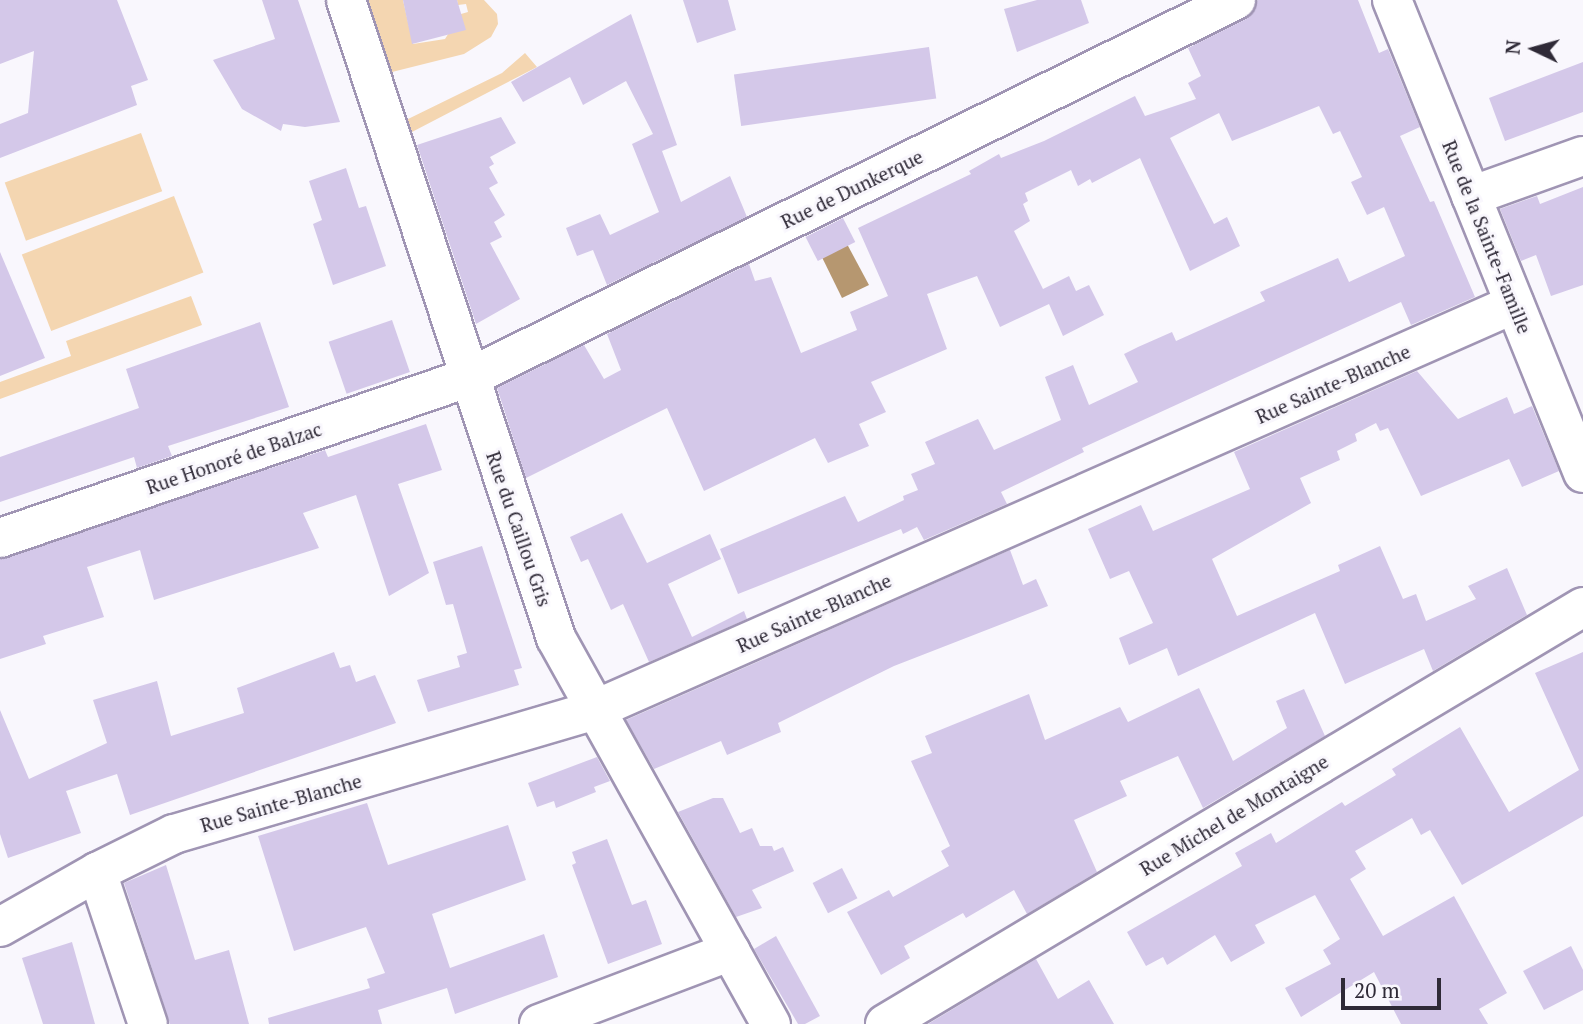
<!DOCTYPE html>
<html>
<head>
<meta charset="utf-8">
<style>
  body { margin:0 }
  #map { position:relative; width:1583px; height:1024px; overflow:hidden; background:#f9f7fd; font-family:"PT Serif",serif }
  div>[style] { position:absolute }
  .green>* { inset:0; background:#f4d6b1; transform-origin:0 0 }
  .water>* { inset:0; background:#b69770 }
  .building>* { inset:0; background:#d4c8e9; transform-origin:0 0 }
  .roads { filter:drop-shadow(2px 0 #a095b4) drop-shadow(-2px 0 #a095b4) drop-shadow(0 2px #a095b4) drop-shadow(0 -2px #a095b4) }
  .minor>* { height:38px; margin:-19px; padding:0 19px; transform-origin:19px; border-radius:19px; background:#fff }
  span { translate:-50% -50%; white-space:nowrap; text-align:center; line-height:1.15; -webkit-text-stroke:6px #f9f7fd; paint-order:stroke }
  .street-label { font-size:19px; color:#2f2a37 }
  .north { position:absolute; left:1499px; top:14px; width:70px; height:70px; -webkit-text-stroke:5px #f9f7fd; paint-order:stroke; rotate:275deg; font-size:19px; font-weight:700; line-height:28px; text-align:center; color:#2f2a37 }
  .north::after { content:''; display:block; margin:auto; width:24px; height:32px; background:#2f2a37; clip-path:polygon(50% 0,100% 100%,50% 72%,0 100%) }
  .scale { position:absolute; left:1341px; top:978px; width:100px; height:32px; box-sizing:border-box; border:4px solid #2f2a37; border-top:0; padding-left:9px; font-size:21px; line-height:24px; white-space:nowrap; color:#2f2a37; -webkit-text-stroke:5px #f9f7fd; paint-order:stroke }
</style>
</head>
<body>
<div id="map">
  <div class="green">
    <div style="clip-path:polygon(368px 0,403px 0,413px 44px,445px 39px,461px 14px,468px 12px,466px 4px,458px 5px,457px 0,484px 0,497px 14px,498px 24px,491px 37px,464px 54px,392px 72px)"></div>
    <div style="clip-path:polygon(525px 53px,537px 67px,410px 133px,406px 120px,502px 73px)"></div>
    <div style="left:141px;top:133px;width:62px;height:145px;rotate:70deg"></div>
    <div style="left:174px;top:196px;width:82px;height:163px;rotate:69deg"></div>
    <div style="clip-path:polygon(191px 296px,202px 325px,0 399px,0 382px,71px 356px,66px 341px)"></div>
  </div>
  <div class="water">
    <div style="clip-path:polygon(815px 243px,847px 244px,869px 285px,842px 298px)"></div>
  </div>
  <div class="building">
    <div style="clip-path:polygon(0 0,117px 0,148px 80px,131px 86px,137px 105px,0 158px,0 124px,28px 113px,34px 51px,0 64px)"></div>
    <div style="clip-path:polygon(262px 0,298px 0,340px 122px,305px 127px,283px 124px,281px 131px,242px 109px,213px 60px,275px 39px)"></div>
    <div style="clip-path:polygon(403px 0,457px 0,466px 30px,412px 44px)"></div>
    <div style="clip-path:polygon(683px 0,728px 0,736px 30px,697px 43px)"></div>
    <div style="clip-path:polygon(1037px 0,1081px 0,1089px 23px,1017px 52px,1004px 9px)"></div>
    <div style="clip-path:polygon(1258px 0,1358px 0,1379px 53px,1388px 49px,1420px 127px,1400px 136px,1430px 202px,1434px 201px,1475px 297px,1411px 325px,1401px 302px,1082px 448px,1084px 452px,1001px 492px,1007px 504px,924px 540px,917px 527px,903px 534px,901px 529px,738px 594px,720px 549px,845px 496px,858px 522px,904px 500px,903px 496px,918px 490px,911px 474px,935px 464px,925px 442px,978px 419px,994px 450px,1061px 420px,1045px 377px,1073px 365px,1089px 405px,1138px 382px,1124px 354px,1138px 347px,1172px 332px,1176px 341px,1265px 301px,1260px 292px,1338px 258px,1349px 282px,1405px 256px,1384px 207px,1367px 215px,1351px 182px,1362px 177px,1340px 131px,1333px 134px,1319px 106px,1232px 141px,1219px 113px,1170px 138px,1214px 224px,1227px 217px,1240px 246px,1190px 271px,1140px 158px,1092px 183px,1090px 179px,1078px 186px,1071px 170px,1025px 193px,1028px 201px,1023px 204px,1030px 221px,1014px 231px,1043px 289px,1069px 276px,1076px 291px,1089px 285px,1104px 315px,1063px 336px,1049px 304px,1000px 327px,977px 276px,927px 294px,947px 349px,871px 382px,886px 412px,859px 424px,869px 446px,828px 463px,815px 438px,704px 491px,667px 408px,526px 478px,497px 388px,584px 345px,604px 379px,621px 370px,607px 334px,749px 264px,755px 281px,771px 277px,801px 353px,857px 330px,850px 312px,888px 296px,858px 228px,971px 174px,969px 171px,999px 154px,1001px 158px,1044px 141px,1135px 96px,1145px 116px,1196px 99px,1188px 83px,1201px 76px,1188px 48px,1246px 19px)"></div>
    <div style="clip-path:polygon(631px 14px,677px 145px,662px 151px,681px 202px,730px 176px,747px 217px,607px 285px,593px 250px,577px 256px,566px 228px,600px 214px,610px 235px,659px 212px,632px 144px,653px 134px,626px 81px,583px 105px,570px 77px,523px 102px,511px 82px)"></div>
    <div style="left:929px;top:47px;width:52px;height:197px;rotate:82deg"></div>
    <div style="clip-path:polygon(1583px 62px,1583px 112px,1505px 141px,1489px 98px)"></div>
    <div style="clip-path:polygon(501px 117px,516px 143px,490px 157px,494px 164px,489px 167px,498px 183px,489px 188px,505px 215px,494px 222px,502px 237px,490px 243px,520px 299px,476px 324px,417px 145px)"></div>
    <div style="clip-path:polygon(346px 168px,359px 208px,366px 206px,386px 266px,333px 285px,313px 224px,322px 220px,309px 181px)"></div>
    <div style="clip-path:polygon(1583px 187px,1583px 285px,1551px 296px,1536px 255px,1521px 261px,1500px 209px,1537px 196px,1540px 204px)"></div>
    <div style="left:843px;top:218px;width:27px;height:42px;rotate:63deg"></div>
    <div style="clip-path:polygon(0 252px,45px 358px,0 376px)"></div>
    <div style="left:392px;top:320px;width:55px;height:67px;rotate:71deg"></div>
    <div style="clip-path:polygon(260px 322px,289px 407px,168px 446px,172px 456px,137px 468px,134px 457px,0 502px,0 457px,139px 408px,126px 369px)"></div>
    <div style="clip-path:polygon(1417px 371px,1458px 419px,1507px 397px,1514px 414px,1532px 406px,1559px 471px,1522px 487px,1509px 459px,1421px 496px,1388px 428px,1380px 431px,1376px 423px,1355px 434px,1357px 441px,1337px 451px,1340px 460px,1300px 478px,1311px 503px,1212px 559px,1237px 616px,1340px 571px,1338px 565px,1380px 546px,1403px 599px,1416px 594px,1426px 621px,1476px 599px,1468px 586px,1507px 568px,1527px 615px,1433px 671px,1424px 649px,1345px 684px,1315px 613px,1178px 676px,1167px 648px,1129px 665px,1119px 638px,1153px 623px,1129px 571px,1110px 579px,1088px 529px,1141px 505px,1153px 531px,1250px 489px,1234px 452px)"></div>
    <div style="clip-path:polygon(426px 424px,442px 470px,398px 484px,429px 573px,389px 596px,356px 495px,303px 513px,319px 548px,154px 600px,140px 550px,87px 567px,104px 617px,43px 636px,46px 644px,0 659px,0 559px,325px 450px,328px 457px)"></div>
    <div style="clip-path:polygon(622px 513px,647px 563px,710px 534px,721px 559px,668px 584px,692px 637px,744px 611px,747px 619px,649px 662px,623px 604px,611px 610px,588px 559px,581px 562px,570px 537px)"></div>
    <div style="clip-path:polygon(482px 546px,522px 668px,514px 670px,519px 685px,428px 712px,417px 680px,460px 667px,457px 656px,467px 653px,453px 604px,446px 605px,433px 562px)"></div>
    <div style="clip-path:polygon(1010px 550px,1023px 585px,1036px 579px,1048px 606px,894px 666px,778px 723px,781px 732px,727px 755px,721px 741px,654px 769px,626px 720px)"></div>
    <div style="clip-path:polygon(334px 652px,340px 668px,350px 665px,356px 682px,375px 675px,396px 723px,130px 815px,117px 774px,66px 791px,81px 833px,8px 858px,0 834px,0 710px,29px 779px,107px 743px,93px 700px,157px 681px,171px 736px,244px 713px,237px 688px)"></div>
    <div style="clip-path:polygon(1583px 652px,1583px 816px,1462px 885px,1430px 830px,1421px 835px,1412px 818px,1355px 851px,1366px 869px,1350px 879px,1383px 936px,1454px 896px,1507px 993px,1479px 1009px,1488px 1024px,1401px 1024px,1374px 972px,1301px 1017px,1285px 988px,1331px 964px,1323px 950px,1340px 939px,1315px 895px,1255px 925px,1265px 943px,1231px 962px,1215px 935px,1167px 965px,1163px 957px,1146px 966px,1127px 932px,1242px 866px,1235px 853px,1271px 833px,1276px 843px,1342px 802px,1345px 806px,1396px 775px,1392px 769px,1460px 727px,1509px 812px,1579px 770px,1535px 673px)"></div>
    <div style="clip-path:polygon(1199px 688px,1233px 761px,1287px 728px,1276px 701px,1304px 689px,1325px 736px,1203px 808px,1178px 756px,1120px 781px,1127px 796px,1074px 820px,1097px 872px,1027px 914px,1014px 890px,966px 918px,963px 913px,904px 946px,910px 958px,881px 975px,847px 912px,889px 890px,893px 897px,949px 866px,941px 851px,950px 846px,911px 761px,932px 753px,925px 736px,1029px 694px,1045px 740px,1120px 707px,1128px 722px)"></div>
    <div style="clip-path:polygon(597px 757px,610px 781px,594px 787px,596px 792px,556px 808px,554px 801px,537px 807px,528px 783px)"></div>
    <div style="clip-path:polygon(713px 798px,723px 798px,740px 833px,752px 828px,760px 846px,772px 846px,774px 851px,783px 847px,794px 871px,752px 890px,762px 908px,736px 917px,678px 812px)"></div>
    <div style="clip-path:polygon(367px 803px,388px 865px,508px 825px,526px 880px,432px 914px,450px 968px,544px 934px,558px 977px,455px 1014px,447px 988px,378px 1010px,382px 1024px,269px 1024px,268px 1018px,370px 988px,375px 1004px,367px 979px,385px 973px,366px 927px,294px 951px,258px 836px)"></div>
    <div style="clip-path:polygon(607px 839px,632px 905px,646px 900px,662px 944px,608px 964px,572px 865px,576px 863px,572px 852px)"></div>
    <div style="clip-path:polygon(166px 865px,195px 960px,229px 950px,249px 1024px,170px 1024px,124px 883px)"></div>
    <div style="left:842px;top:868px;width:34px;height:33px;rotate:63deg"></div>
    <div style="clip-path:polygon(776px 936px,820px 1016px,805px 1024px,798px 1024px,754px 949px)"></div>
    <div style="clip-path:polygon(72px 942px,95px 1024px,43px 1024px,22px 958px)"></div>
    <div style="clip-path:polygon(1571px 946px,1583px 970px,1583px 990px,1544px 1010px,1523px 971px)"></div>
    <div style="clip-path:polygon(1036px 959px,1058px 999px,1089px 980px,1114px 1024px,928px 1024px)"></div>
  </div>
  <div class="roads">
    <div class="minor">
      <div style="left:346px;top:0;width:672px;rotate:71.78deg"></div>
      <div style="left:556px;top:638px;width:442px;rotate:60.9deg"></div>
      <div style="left:1392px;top:0;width:510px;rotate:68.01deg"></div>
      <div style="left:1471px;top:196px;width:119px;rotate:-19.7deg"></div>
      <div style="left:0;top:538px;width:495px;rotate:-18.9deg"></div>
      <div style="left:468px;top:378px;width:856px;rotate:-26.21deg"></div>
      <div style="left:97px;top:872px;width:86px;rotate:-26.3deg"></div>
      <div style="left:174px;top:834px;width:438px;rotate:-16.4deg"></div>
      <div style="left:594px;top:710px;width:1006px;rotate:-23.81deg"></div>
      <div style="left:0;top:927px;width:112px;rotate:-29.6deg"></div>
      <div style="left:97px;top:872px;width:160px;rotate:71.5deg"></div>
      <div style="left:539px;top:1024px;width:205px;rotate:-20.8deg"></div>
      <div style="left:885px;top:1024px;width:813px;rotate:-30.85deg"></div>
    </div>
  </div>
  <div class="street-label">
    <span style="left:852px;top:189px;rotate:-26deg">Rue de Dunkerque</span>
    <span style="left:1487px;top:237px;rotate:68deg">Rue de la Sainte-Famille</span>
    <span style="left:1333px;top:384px;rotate:-24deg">Rue Sainte-Blanche</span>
    <span style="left:234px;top:458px;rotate:-19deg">Rue Honoré de Balzac</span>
    <span style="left:519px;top:529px;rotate:71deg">Rue du Caillou Gris</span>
    <span style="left:814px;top:613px;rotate:-24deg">Rue Sainte-Blanche</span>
    <span style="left:281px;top:803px;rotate:-16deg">Rue Sainte-Blanche</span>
    <span style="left:1234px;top:815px;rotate:-31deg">Rue Michel de Montaigne</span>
  </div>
  <div class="north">N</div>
  <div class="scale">20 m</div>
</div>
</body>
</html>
